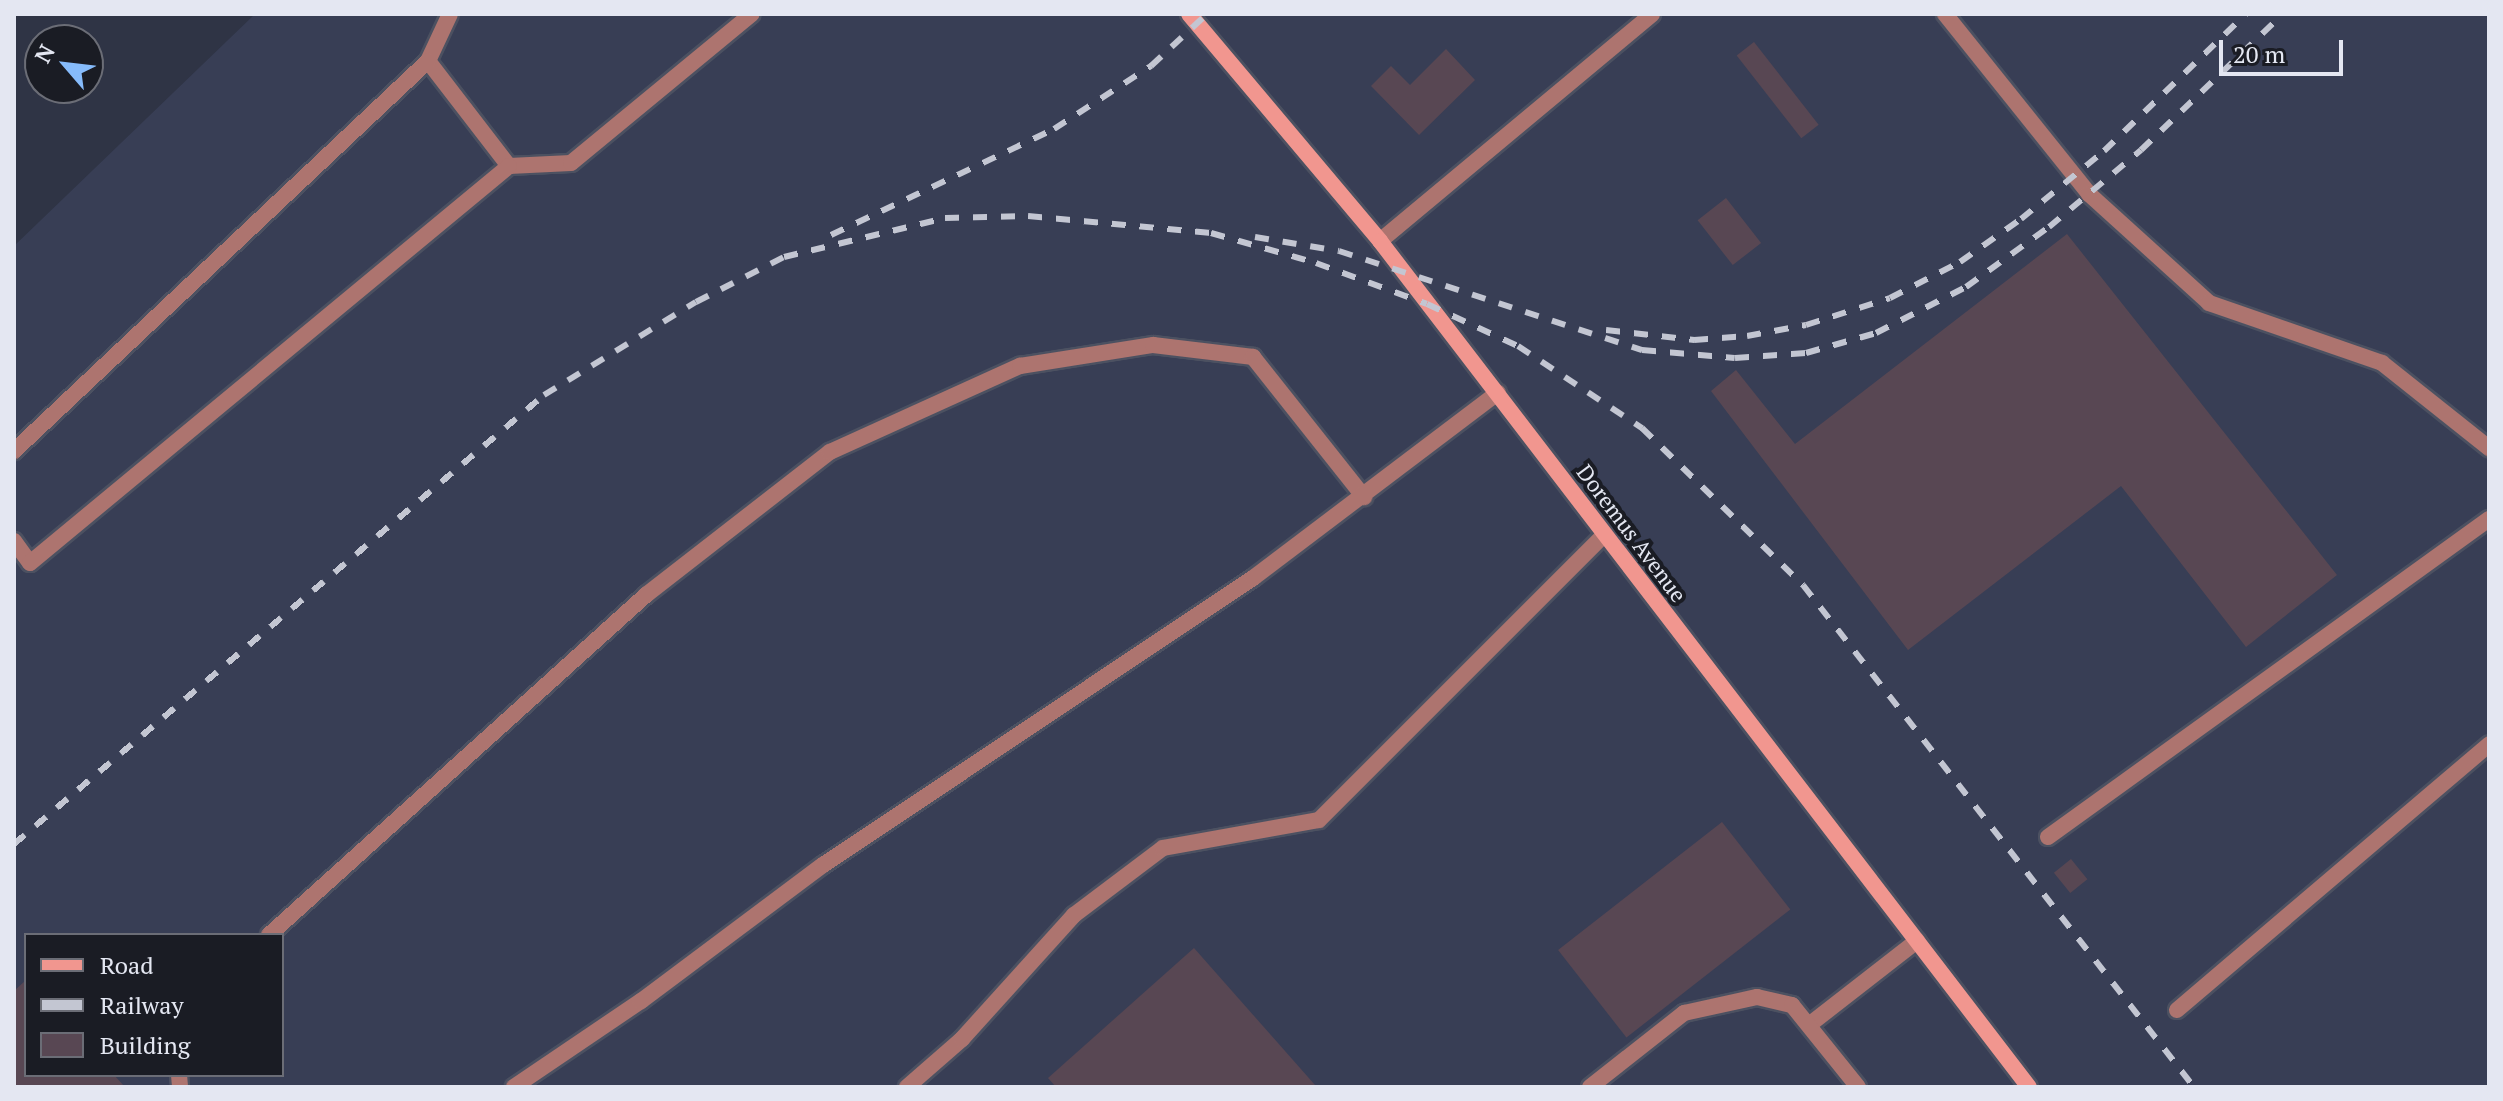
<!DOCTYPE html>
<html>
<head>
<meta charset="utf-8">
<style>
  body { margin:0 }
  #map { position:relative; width:2503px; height:1101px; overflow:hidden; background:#2f3445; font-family:"PT Serif",serif }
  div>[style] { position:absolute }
  .built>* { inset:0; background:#383e55 }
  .building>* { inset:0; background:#584753; transform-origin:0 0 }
  .roads { filter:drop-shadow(2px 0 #4c5161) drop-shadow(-2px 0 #4c5161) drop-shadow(0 2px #4c5161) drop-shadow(0 -2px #4c5161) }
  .service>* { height:16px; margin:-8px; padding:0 8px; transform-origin:8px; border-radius:8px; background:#ad746f }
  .secondary>* { height:16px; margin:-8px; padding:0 8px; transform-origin:8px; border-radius:8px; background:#f1968f }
  .rail>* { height:6px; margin-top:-3px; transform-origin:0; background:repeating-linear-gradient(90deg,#c3c6d2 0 14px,transparent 0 28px) }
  span { translate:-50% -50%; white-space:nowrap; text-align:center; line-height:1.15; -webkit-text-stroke:8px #1a1c24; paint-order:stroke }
  .street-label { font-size:22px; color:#e4e7f2 }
  .frame { position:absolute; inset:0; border:16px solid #e4e7f2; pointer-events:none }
  .legend { position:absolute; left:24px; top:933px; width:260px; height:144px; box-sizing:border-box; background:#1a1c24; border:2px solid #6b6d76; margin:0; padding:10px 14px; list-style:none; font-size:24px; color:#e4e7f2 }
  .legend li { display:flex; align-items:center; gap:16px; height:40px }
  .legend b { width:40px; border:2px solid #6b6d76 }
  .north { position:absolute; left:24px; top:24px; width:80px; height:80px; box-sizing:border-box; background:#1a1c24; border:2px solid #6b6d76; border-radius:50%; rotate:298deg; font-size:22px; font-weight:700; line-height:32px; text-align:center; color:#e4e7f2 }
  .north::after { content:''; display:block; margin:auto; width:28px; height:36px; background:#86bbfb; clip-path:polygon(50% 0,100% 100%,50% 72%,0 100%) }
  .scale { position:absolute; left:2219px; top:40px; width:124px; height:36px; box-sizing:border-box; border:4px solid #e4e7f2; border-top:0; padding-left:10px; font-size:24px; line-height:28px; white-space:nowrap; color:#e4e7f2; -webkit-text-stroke:6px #1a1c24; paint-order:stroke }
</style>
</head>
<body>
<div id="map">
  <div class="built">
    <div style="clip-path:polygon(evenodd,255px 14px,2489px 14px,2489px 1087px,14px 1087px,14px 246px,255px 14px,26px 935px,282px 935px,282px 1075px,26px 1075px,26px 935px)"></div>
  </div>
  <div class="building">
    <div style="left:1754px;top:42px;width:105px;height:22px;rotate:52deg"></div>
    <div style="clip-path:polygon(1446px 49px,1475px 80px,1419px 135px,1371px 86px,1391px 66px,1410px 85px)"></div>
    <div style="left:1726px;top:198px;width:57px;height:36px;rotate:52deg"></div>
    <div style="clip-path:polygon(2067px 234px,2337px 575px,2246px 647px,2121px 486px,1908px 650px,1711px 391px,1736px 370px,1795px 444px)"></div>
    <div style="left:1722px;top:822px;width:111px;height:208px;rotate:52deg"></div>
    <div style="left:2071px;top:859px;width:26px;height:22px;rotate:51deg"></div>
    <div style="clip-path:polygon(1194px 948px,1315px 1085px,1056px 1087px,1048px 1078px)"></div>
    <div style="clip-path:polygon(26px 980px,26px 1075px,114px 1075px,125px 1087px,14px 1087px,14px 991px)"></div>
  </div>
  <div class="roads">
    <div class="service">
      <div style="left:450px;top:14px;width:52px;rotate:115.1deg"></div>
      <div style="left:428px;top:61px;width:133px;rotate:52.4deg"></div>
      <div style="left:509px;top:166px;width:62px;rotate:-2.8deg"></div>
      <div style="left:571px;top:163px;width:234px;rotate:-39.5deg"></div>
      <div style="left:1945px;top:14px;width:231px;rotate:51.3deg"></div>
      <div style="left:2089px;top:194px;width:162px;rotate:42.2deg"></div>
      <div style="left:2209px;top:303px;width:183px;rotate:19.1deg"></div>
      <div style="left:2382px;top:363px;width:137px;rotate:38.5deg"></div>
      <div style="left:1380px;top:241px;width:354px;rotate:-39.8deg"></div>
      <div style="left:14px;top:451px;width:569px;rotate:-43.29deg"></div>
      <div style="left:14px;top:541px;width:27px;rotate:54deg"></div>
      <div style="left:30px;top:563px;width:622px;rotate:-39.65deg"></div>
      <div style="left:2048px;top:837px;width:544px;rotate:-35.79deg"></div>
      <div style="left:269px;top:935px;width:508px;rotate:-42.05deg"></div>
      <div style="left:646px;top:595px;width:233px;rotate:-37.9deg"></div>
      <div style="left:830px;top:452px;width:209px;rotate:-24.4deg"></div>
      <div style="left:1020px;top:366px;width:135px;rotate:-9deg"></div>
      <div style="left:1153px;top:345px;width:101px;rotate:6.8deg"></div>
      <div style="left:1253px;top:357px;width:179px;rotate:51.6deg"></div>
      <div style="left:2177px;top:1010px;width:410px;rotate:-40.4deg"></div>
      <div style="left:1809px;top:1025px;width:137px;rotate:-37.9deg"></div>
      <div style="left:179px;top:1075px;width:12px;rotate:85deg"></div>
      <div style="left:514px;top:1087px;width:153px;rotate:-34.1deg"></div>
      <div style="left:641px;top:1001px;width:227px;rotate:-36.8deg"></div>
      <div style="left:823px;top:865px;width:517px;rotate:-33.72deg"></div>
      <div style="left:1253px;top:578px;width:307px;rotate:-37.1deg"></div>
      <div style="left:907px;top:1087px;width:73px;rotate:-41.1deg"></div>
      <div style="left:962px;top:1039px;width:167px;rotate:-47.9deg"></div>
      <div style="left:1074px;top:915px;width:111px;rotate:-37deg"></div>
      <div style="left:1163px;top:848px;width:158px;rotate:-10.2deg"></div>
      <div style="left:1319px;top:820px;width:404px;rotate:-45deg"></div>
      <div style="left:1590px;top:1087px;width:120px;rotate:-38.2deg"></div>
      <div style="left:1684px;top:1013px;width:75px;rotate:-12.4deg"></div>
      <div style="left:1757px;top:997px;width:36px;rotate:13deg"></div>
      <div style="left:1792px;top:1005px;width:105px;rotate:51.2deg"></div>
    </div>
    <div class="secondary">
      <div style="left:1189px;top:14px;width:297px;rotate:49.9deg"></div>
      <div style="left:1380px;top:241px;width:1066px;rotate:52.51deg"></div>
    </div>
  </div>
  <div class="rail">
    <div style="left:831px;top:235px;width:247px;rotate:-25.4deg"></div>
    <div style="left:1054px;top:129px;width:116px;rotate:-33deg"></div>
    <div style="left:1151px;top:66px;width:76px;rotate:-42.9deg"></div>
    <div style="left:1255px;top:237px;width:85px;rotate:9.5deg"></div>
    <div style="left:1339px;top:251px;width:319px;rotate:18.1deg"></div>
    <div style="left:1642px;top:350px;width:93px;rotate:4.9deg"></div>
    <div style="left:1735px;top:358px;width:71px;rotate:-4deg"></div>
    <div style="left:1806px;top:353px;width:73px;rotate:-15.9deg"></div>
    <div style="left:1876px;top:333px;width:101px;rotate:-27.1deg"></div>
    <div style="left:1966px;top:287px;width:102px;rotate:-35.9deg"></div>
    <div style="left:2049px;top:227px;width:120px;rotate:-39.9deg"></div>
    <div style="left:2141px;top:150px;width:197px;rotate:-43.8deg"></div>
    <div style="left:1606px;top:330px;width:89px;rotate:6.5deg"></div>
    <div style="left:1694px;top:340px;width:53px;rotate:-4.3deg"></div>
    <div style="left:1747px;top:336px;width:60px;rotate:-10.6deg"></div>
    <div style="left:1806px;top:325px;width:88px;rotate:-17.8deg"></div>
    <div style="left:1890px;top:298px;width:79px;rotate:-27.2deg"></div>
    <div style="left:1960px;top:262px;width:75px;rotate:-35.2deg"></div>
    <div style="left:2021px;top:219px;width:107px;rotate:-39.3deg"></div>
    <div style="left:2104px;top:151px;width:197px;rotate:-44deg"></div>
    <div style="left:14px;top:844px;width:695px;rotate:-40.27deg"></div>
    <div style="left:544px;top:395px;width:178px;rotate:-31.5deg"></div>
    <div style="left:696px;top:302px;width:99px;rotate:-27.1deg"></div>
    <div style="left:784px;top:257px;width:166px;rotate:-13.6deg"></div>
    <div style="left:945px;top:218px;width:83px;rotate:-1.4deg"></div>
    <div style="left:1028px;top:216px;width:184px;rotate:5.3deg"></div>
    <div style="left:1211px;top:233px;width:109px;rotate:15.9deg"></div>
    <div style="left:1316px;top:263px;width:118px;rotate:20.3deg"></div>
    <div style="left:1427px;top:304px;width:100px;rotate:24.8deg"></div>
    <div style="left:1518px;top:346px;width:149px;rotate:33.5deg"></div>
    <div style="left:1642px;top:428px;width:225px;rotate:44.3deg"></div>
    <div style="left:1803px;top:585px;width:636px;rotate:52.09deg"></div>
  </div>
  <div class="street-label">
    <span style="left:1632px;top:533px;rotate:53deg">Doremus Avenue</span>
  </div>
  <div class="frame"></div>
  <ul class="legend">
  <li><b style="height:10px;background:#f1968f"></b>Road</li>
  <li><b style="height:10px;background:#c3c6d2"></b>Railway</li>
  <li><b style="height:22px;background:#584753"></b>Building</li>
  </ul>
  <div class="north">N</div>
  <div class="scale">20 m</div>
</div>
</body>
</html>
